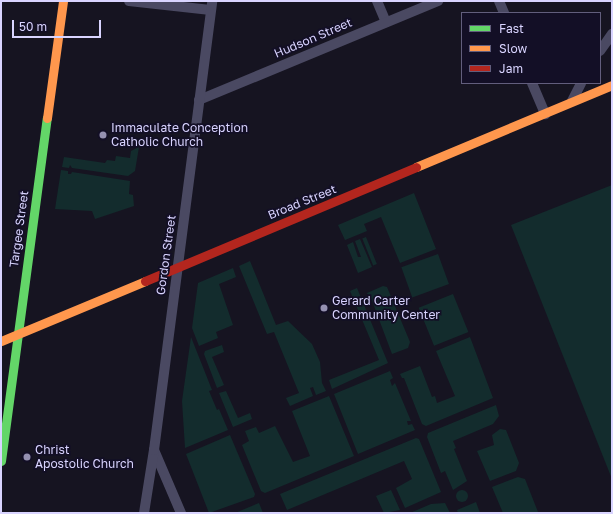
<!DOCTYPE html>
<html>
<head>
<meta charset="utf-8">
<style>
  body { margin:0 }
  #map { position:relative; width:613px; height:514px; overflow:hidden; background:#161421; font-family:"Golos Text",sans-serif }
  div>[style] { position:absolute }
  .green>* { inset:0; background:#132c2d; transform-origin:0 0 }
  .round { border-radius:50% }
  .street>* { height:10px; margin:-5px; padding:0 5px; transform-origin:5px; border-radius:5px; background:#4a4962 }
  .fast>* { height:9px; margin:-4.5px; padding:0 4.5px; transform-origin:4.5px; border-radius:4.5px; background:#63d668 }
  .slow>* { height:9px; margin:-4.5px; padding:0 4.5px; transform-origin:4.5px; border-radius:4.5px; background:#ff974d }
  .jam>* { height:9px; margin:-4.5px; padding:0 4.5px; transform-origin:4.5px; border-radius:4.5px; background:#b3261e }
  .dots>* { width:11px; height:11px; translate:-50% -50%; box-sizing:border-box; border:2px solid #130f26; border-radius:50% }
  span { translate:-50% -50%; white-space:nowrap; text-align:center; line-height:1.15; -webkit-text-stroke:3.5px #130f26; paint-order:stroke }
  .street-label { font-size:12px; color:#d9d4ff }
  .poi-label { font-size:12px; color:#d9d4ff }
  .left { translate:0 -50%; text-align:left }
  .frame { position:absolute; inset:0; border:2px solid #d9d4ff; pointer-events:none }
  .legend { position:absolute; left:461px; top:12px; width:140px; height:72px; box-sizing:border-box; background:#130f26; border:1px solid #625e7d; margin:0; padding:5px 7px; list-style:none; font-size:12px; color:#d9d4ff }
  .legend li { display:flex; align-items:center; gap:8px; height:20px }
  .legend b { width:20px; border:1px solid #625e7d }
  .scale { position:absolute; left:12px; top:20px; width:89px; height:18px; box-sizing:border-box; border:2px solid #d9d4ff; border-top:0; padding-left:5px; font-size:12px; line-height:14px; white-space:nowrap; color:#d9d4ff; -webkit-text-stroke:3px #130f26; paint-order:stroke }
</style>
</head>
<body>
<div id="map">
  <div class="green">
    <div style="clip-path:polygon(139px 147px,135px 171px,128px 176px,72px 168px,70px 165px,69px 168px,62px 167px,64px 157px,105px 163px,107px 160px,115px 161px,116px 156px,130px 158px,131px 151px)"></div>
    <div style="clip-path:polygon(61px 170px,68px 171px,68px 174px,71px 174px,72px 172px,130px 181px,129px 194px,133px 195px,134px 206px,95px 219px,92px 211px,55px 209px)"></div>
    <div style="clip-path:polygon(612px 185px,612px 479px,511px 225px)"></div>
    <div style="clip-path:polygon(414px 193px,436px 249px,400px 263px,381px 217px,364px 224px,367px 231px,345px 240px,338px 225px)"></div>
    <div style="left:366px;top:237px;width:29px;height:4px;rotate:68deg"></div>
    <div style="clip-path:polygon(360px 239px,372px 267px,358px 273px,347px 245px,353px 242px,358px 257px,361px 257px,355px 241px)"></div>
    <div style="left:438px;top:254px;width:32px;height:39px;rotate:70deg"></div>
    <div style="clip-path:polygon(250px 261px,276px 325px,288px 321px,312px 344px,320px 362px,322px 383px,326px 391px,316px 395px,313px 387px,310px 388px,313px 396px,290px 406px,286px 398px,299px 393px,274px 332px,267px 334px,239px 266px)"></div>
    <div style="clip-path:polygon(233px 268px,236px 277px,219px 284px,233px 325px,216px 332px,218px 338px,199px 346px,192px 328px,198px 283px)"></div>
    <div style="clip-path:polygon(383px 286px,387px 287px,410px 342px,408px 348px,392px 354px,371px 298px,369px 298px,367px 293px)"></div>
    <div style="clip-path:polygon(357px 288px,388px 363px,332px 389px,329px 380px,379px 360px,350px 291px)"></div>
    <div style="left:453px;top:294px;width:41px;height:37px;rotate:68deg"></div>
    <div style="clip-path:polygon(191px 337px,212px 390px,209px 391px,217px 410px,219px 409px,228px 430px,185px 448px,182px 401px)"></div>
    <div style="clip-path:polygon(470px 337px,493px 398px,426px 426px,422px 424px,404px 378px,402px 378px,400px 374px,420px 366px,432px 397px,435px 396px,437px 403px,455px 396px,436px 351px)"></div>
    <div style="clip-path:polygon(222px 345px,224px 352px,212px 357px,224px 385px,217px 388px,204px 354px,205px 351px)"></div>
    <div style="clip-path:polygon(390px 371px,393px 378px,390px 380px,392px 386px,395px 383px,411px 421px,407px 421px,408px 425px,412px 424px,415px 430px,358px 454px,334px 394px)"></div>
    <div style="clip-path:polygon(226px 391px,238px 418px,250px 413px,252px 419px,233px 427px,219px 393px)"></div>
    <div style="clip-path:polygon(329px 396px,354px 456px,265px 493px,261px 491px,242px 445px,249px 441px,245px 431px,256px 427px,259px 433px,275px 426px,293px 462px,310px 456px,292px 411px)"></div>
    <div style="clip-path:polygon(496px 405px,499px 416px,493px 424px,453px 441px,456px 448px,454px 449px,467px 481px,453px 490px,445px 471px,441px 473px,427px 437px,428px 433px)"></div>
    <div style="clip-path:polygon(500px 429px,506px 430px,519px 463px,516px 471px,490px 481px,477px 451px,494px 445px,492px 435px)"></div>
    <div style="clip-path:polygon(230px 435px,255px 494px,254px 497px,209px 513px,186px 454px)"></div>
    <div style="clip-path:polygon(416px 438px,419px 439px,441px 492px,405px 508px,396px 488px,412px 479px,404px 461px,287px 510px,280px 494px)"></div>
    <div style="clip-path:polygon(518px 477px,525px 479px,538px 512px,503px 513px,492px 487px)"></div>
    <div class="round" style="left:456px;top:490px;width:12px;height:12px"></div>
    <div style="clip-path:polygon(391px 490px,400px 510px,384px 513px,376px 496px)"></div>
    <div style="clip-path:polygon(476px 502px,480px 513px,458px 513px,457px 510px)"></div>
    <div style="clip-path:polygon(259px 503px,263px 513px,235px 513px)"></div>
    <div style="clip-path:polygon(445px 503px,450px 513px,410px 513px,431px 504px)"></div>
  </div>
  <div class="street">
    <div style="left:129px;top:1px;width:82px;rotate:6.3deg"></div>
    <div style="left:377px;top:1px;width:23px;rotate:67deg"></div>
    <div style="left:499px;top:1px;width:13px;rotate:67deg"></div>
    <div style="left:600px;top:51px;width:21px;rotate:-55deg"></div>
    <div style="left:532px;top:83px;width:34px;rotate:67deg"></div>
    <div style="left:199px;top:100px;width:259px;rotate:-22.5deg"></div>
    <div style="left:572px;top:101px;width:20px;rotate:-63deg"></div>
    <div style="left:154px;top:450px;width:69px;rotate:66.8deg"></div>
    <div style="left:144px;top:513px;width:64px;rotate:-81deg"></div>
    <div style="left:154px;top:450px;width:453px;rotate:-82.6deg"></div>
  </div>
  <div class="fast">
    <div style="left:1px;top:461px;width:346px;rotate:-82.4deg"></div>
  </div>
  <div class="slow">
    <div style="left:47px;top:118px;width:118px;rotate:-82.2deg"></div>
    <div style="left:416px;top:167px;width:212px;rotate:-22.7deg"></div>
    <div style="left:1px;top:341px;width:156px;rotate:-22.6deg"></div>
  </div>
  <div class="jam">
    <div style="left:145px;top:281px;width:294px;rotate:-22.8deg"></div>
  </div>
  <div class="dots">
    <div style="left:103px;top:135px;background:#9591b1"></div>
    <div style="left:324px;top:308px;background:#9591b1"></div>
    <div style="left:27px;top:457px;background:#9591b1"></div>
  </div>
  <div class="street-label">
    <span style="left:313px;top:38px;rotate:-23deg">Hudson Street</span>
    <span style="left:302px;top:202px;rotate:-22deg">Broad Street</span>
    <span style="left:19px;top:229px;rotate:-82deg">Targee Street</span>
    <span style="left:166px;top:255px;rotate:-82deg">Gordon Street</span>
  </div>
  <div class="poi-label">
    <span class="left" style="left:111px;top:135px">Immaculate Conception<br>Catholic Church</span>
    <span class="left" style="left:332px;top:308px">Gerard Carter<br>Community Center</span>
    <span class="left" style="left:35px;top:457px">Christ<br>Apostolic Church</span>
  </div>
  <div class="frame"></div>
  <ul class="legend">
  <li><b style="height:5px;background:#63d668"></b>Fast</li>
  <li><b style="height:5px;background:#ff974d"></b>Slow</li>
  <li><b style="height:5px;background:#b3261e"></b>Jam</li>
  </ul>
  <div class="scale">50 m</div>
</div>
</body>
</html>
